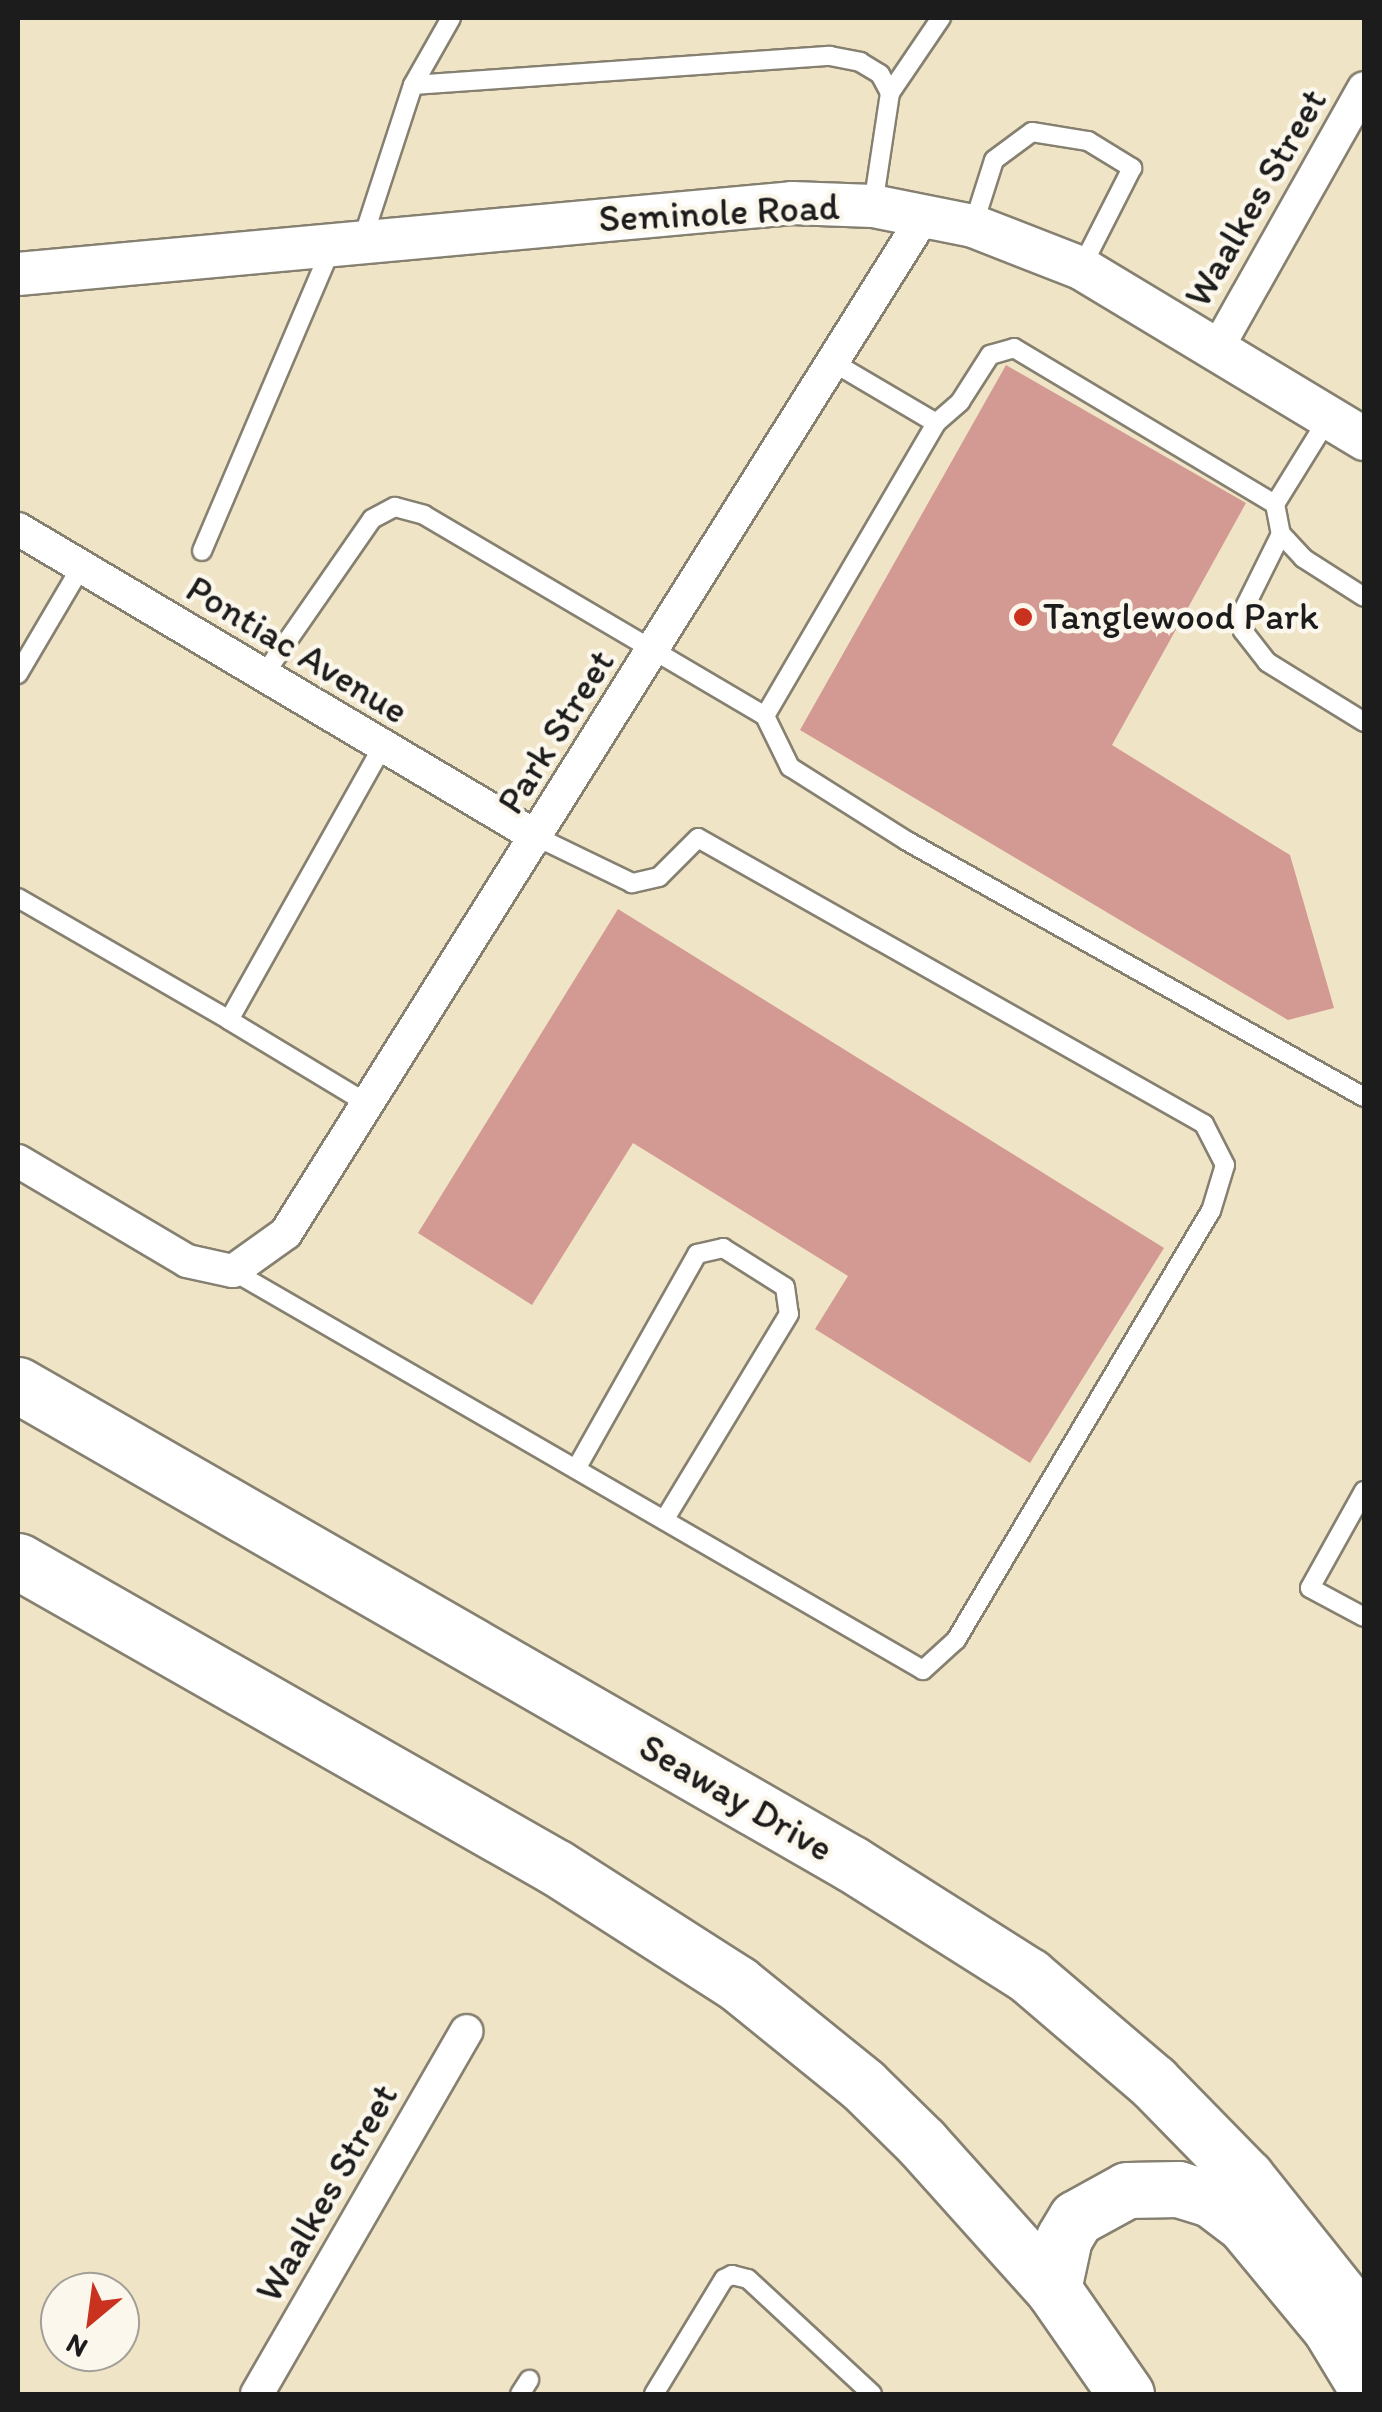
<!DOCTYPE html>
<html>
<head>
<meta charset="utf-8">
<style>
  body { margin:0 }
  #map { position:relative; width:1382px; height:2412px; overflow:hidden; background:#f0e4c6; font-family:Itim,sans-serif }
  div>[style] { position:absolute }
  .building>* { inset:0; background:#d39a93 }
  .roads { filter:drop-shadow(2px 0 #868071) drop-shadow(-2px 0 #868071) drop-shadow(0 2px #868071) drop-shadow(0 -2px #868071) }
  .service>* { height:18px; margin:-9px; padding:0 9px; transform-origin:9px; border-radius:9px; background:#fff }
  .minor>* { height:32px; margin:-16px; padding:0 16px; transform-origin:16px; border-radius:16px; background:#fff }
  .tertiary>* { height:42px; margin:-21px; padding:0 21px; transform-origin:21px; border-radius:21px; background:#fff }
  .trunk>* { height:55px; margin:-27.5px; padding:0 27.5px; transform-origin:27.5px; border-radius:27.5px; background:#fff }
  .dots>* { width:28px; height:28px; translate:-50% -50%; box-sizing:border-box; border:5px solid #fbf7ec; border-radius:50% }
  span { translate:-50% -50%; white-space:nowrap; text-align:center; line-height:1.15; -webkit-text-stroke:9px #fbf7ec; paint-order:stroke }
  .street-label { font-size:38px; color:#1c1c1c }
  .poi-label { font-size:38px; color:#1c1c1c }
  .left { translate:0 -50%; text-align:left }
  .frame { position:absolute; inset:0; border:20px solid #1c1c1c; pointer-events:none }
  .north { position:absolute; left:40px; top:2272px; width:100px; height:100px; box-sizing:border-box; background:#fbf7ec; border:2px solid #a29f99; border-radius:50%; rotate:209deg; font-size:28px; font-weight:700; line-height:40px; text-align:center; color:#1c1c1c }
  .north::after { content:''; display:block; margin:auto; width:35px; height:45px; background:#c8321e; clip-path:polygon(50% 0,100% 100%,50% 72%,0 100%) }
</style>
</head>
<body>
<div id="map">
  <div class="building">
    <div style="clip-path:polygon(1006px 365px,1246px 503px,1112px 745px,1290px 855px,1334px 1008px,1288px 1020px,800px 730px)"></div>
    <div style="clip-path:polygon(618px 909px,1164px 1248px,1030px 1463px,815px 1329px,848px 1276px,633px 1143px,532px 1305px,418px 1233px)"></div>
  </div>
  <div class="roads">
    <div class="service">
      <div style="left:413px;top:85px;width:77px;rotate:-60.4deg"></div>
      <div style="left:890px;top:93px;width:91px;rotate:-55.8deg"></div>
      <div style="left:973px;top:226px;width:69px;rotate:-72.3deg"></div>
      <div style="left:994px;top:160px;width:47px;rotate:-36.4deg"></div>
      <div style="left:1032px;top:132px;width:57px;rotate:9.1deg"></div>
      <div style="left:1088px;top:141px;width:52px;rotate:31.5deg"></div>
      <div style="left:1132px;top:168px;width:112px;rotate:117deg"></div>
      <div style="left:362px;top:241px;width:164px;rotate:-71.9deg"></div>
      <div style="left:413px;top:85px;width:418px;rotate:-4deg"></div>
      <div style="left:830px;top:56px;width:31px;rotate:11deg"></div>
      <div style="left:860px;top:62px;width:23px;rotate:31deg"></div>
      <div style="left:880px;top:74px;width:21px;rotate:62deg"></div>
      <div style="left:890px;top:93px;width:114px;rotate:98.6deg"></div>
      <div style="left:836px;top:364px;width:116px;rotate:30.5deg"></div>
      <div style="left:936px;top:423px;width:32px;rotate:-41deg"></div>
      <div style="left:960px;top:402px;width:56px;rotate:-57.4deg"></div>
      <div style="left:990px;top:355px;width:25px;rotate:-16deg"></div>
      <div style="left:1014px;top:348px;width:304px;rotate:30.9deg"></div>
      <div style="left:1329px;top:417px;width:102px;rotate:121.8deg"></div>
      <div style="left:1275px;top:504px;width:31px;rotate:79deg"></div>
      <div style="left:1281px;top:534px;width:33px;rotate:47deg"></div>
      <div style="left:1303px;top:558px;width:72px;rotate:32.6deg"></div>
      <div style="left:1281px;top:534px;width:86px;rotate:116.3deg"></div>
      <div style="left:1243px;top:611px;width:20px;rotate:90deg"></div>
      <div style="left:1243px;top:631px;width:39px;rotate:52deg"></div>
      <div style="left:1267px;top:662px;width:114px;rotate:31.7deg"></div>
      <div style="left:202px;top:551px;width:329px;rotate:-66.9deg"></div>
      <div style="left:18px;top:674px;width:124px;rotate:-59.5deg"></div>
      <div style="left:263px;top:676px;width:191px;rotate:-55.2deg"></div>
      <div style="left:372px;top:519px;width:26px;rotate:-28deg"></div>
      <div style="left:395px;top:507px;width:30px;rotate:15deg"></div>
      <div style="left:424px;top:515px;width:396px;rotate:30.5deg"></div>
      <div style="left:765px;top:716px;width:57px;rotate:63.9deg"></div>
      <div style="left:790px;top:767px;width:138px;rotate:32.3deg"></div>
      <div style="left:907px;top:841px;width:524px;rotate:29.26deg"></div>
      <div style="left:765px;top:716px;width:339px;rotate:-59.7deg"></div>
      <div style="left:18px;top:898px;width:244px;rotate:30deg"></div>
      <div style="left:368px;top:1104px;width:162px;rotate:-148.9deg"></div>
      <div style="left:229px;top:1020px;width:313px;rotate:-60.7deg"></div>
      <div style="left:233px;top:1271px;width:797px;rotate:30.04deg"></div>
      <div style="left:923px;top:1670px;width:45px;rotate:-42.3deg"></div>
      <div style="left:956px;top:1640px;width:499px;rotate:-59.3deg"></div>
      <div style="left:1211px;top:1211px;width:48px;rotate:-73.1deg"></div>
      <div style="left:1225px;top:1165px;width:46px;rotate:-117.1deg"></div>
      <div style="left:1204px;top:1124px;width:581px;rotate:-150.52deg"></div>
      <div style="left:698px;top:838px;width:55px;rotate:135deg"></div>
      <div style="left:659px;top:877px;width:28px;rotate:167deg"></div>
      <div style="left:632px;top:883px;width:106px;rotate:-154.2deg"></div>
      <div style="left:576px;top:1469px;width:247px;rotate:-60.6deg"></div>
      <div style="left:697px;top:1254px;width:27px;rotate:-13deg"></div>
      <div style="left:723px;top:1248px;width:73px;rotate:32.2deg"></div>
      <div style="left:785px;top:1287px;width:27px;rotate:82deg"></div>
      <div style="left:789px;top:1314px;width:241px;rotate:121.2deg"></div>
      <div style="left:1364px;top:1491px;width:111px;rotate:119.1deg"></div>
      <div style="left:1310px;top:1588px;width:61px;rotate:28.2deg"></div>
      <div style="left:520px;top:2394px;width:17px;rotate:-57deg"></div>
      <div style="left:654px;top:2394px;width:135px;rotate:-58.7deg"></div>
      <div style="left:724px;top:2279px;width:9px;rotate:-27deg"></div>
      <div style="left:732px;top:2275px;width:16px;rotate:14deg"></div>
      <div style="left:748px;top:2279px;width:169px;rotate:42.8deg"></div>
    </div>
    <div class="minor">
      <div style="left:1218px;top:347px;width:297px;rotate:-60.6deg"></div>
      <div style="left:18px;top:529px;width:604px;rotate:30.69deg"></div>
      <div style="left:18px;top:1161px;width:196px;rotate:30.6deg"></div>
      <div style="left:187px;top:1261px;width:47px;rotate:12.3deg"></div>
      <div style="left:233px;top:1271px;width:65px;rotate:-35.6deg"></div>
      <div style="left:286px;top:1233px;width:1201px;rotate:-57.9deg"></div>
      <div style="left:257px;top:2394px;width:419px;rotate:-60deg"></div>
    </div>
    <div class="tertiary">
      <div style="left:18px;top:274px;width:777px;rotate:-5.24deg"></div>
      <div style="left:792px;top:203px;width:81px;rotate:2.1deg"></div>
      <div style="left:873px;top:206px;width:102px;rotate:11.3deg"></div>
      <div style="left:973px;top:226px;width:116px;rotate:21.3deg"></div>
      <div style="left:1081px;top:268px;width:331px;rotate:31.1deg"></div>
    </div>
    <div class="trunk">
      <div style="left:18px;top:1385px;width:962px;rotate:29.87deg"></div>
      <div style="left:852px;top:1864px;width:209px;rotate:32.3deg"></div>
      <div style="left:1029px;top:1976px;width:163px;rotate:40.5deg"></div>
      <div style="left:1153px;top:2082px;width:133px;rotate:45.6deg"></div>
      <div style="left:1246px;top:2177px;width:189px;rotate:51.4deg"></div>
      <div style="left:18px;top:1561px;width:620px;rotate:29.66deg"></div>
      <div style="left:557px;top:1868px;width:214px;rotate:32.6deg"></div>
      <div style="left:737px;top:1983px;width:162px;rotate:39deg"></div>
      <div style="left:863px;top:2085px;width:83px;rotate:44.5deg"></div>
      <div style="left:922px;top:2143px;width:196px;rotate:48.1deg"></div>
      <div style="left:1053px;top:2289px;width:128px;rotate:55.2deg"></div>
      <div style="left:1053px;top:2289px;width:52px;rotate:-77.8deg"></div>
      <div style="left:1064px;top:2238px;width:23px;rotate:-59deg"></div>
      <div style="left:1076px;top:2218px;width:58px;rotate:-28.8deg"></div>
      <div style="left:1127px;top:2190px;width:51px;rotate:-1.1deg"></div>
      <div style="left:1178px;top:2189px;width:34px;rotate:17deg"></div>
      <div style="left:1211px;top:2199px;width:41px;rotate:37.1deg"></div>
      <div style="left:1244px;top:2224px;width:135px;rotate:50.4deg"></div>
      <div style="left:1330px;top:2328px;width:66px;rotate:58.7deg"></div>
    </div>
  </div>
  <div class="dots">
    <div style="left:1023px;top:617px;background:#c8321e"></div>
  </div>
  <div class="street-label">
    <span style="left:1256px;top:198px;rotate:-60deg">Waalkes Street</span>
    <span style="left:719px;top:213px;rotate:-3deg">Seminole Road</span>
    <span style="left:297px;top:650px;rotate:31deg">Pontiac Avenue</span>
    <span style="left:556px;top:732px;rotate:-58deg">Park Street</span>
    <span style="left:736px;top:1798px;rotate:30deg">Seaway Drive</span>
    <span style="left:327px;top:2193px;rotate:-60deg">Waalkes Street</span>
  </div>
  <div class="poi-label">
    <span class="left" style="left:1043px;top:617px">Tanglewood Park</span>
  </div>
  <div class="frame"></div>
  <div class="north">N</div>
</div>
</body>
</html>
